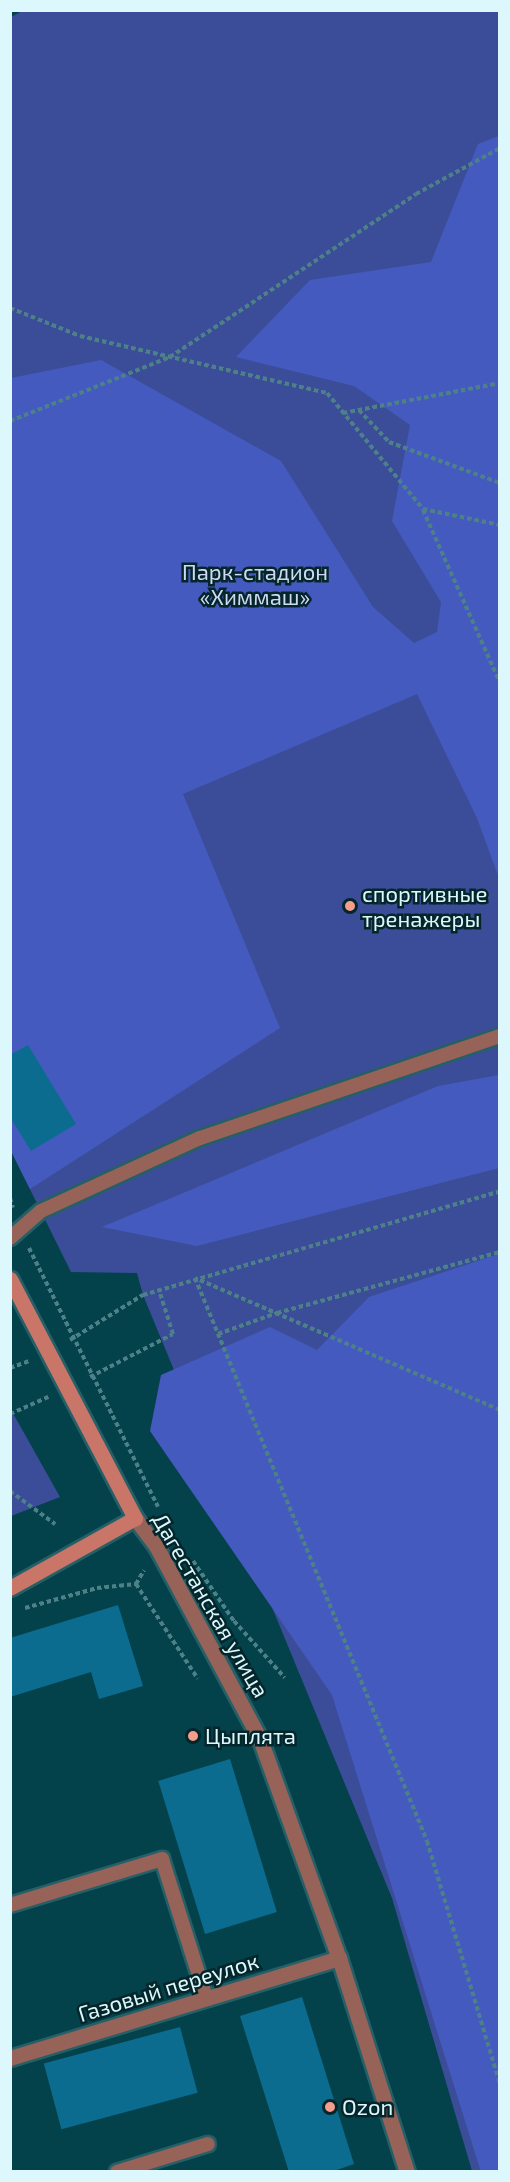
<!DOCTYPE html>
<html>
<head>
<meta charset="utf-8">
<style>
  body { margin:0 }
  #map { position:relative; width:510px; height:2182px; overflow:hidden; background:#04424b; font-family:"Exo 2",sans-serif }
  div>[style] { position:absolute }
  .green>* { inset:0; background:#3b4d99 }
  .forest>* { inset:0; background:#455abe }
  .building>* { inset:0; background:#0b6c90; transform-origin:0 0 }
  .path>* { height:4px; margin-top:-2px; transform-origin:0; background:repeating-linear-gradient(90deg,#4e8088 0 4.5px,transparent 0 7.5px) }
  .roads { filter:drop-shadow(2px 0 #275f67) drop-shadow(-2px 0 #275f67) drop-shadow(0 2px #275f67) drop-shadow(0 -2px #275f67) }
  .lane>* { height:14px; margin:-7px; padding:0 7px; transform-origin:7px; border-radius:7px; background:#976258 }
  .street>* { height:15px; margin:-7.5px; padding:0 7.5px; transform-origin:7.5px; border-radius:7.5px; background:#976258 }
  .secondary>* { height:15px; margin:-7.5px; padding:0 7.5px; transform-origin:7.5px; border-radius:7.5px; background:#c97668 }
  .dots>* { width:16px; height:16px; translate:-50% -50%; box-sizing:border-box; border:3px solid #04262b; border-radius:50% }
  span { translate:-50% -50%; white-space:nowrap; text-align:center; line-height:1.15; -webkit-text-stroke:5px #04262b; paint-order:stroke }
  .park-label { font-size:22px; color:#d0d9f3 }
  .poi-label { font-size:22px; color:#ddf8fd }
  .left { translate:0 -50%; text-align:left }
  .street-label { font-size:22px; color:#ddf8fd }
  .frame { position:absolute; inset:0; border:12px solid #ddf8fd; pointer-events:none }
</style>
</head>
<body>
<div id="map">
  <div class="green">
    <div style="clip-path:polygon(24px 10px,499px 11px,499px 2171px,472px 2171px,392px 1898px,143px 1295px,137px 1273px,71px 1272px,11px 1151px,11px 17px)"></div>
    <div style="clip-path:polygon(10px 1408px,60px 1497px,11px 1516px,10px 1516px)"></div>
  </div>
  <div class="forest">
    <div style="clip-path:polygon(499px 136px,499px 878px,477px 818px,417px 694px,183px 794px,280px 1028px,30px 1189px,11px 1151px,11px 378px,101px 360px,281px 461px,373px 607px,414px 643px,437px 632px,441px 602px,392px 521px,410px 425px,354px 386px,236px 357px,310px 280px,431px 262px,478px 144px)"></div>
    <div style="clip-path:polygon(499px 1075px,499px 1168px,197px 1246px,102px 1227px,438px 1086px)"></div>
    <div style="clip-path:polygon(499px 1254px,500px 2171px,481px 2172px,332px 1695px,150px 1431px,161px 1375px,270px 1327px,317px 1350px,369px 1297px)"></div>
  </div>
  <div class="building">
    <div style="clip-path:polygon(28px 1045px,76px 1124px,31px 1151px,10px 1117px,10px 1055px)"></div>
    <div style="clip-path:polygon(118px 1605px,143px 1686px,99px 1699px,91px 1672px,10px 1697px,10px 1638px)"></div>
    <div style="left:230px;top:1759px;width:160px;height:75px;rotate:73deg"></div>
    <div style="clip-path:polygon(302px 1997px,354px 2164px,331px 2172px,289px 2172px,240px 2016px)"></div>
    <div style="left:180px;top:2027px;width:68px;height:141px;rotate:75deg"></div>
  </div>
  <div class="path">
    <div style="left:10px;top:308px;width:75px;rotate:21.8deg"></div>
    <div style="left:80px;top:336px;width:253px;rotate:13deg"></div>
    <div style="left:327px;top:393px;width:151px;rotate:50.4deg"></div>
    <div style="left:423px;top:509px;width:79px;rotate:11.7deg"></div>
    <div style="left:359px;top:410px;width:44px;rotate:46.8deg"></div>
    <div style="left:389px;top:442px;width:118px;rotate:20.3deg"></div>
    <div style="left:343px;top:413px;width:160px;rotate:-10.8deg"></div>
    <div style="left:10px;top:421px;width:172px;rotate:-21.8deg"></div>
    <div style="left:170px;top:357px;width:295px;rotate:-33.5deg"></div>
    <div style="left:416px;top:194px;width:96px;rotate:-28.7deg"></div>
    <div style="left:423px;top:510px;width:189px;rotate:66deg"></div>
    <div style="left:10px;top:1198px;width:10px;rotate:73deg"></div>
    <div style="left:29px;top:1248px;width:289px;rotate:63.5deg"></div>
    <div style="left:218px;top:1334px;width:63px;rotate:-19.6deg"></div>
    <div style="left:277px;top:1313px;width:231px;rotate:-15.3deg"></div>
    <div style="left:70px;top:1340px;width:86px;rotate:-31.7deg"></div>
    <div style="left:143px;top:1295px;width:372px;rotate:-16.2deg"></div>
    <div style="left:10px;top:1368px;width:20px;rotate:-20deg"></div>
    <div style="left:90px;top:1377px;width:93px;rotate:-27.4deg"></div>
    <div style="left:173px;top:1334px;width:46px;rotate:-107.7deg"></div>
    <div style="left:500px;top:1410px;width:332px;rotate:-156.6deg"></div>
    <div style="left:195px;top:1278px;width:609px;rotate:67.6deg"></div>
    <div style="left:427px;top:1841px;width:254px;rotate:73.3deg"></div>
    <div style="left:10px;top:1414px;width:42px;rotate:-24.1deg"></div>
    <div style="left:10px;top:1491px;width:56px;rotate:36.3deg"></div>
    <div style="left:193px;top:1561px;width:73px;rotate:55.7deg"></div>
    <div style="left:234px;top:1621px;width:76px;rotate:48.2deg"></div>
    <div style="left:136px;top:1584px;width:113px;rotate:56.9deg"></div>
    <div style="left:25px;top:1608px;width:75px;rotate:-15.5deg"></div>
    <div style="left:97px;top:1588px;width:39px;rotate:-6deg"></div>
    <div style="left:136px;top:1584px;width:16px;rotate:-60deg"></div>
  </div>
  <div class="roads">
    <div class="lane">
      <div style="left:10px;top:1238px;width:41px;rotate:-41.1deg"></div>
      <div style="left:41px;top:1211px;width:175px;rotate:-24.7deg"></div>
      <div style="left:200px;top:1138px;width:317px;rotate:-18.8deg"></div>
      <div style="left:10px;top:1905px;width:159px;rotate:-16.8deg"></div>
      <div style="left:162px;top:1859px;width:146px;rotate:72.4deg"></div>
      <div style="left:117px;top:2172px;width:95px;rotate:-17.1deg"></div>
    </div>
    <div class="street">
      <div style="left:135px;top:1518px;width:35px;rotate:53deg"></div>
      <div style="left:156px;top:1546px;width:219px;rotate:61.7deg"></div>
      <div style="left:260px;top:1739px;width:233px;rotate:70.2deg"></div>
      <div style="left:339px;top:1958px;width:225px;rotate:72.4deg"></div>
      <div style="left:10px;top:2058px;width:344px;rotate:-16.9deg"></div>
    </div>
    <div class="secondary">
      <div style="left:10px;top:1279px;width:270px;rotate:62.4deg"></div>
      <div style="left:135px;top:1518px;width:143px;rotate:150.8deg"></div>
    </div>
  </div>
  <div class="dots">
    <div style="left:350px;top:906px;background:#f59d8d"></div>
    <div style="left:193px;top:1736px;background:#f59d8d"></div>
    <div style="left:330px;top:2107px;background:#f59d8d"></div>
  </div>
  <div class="park-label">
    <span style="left:255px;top:584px">Парк-стадион<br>«Химмаш»</span>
  </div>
  <div class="poi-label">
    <span class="left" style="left:362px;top:906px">спортивные<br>тренажеры</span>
    <span class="left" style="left:205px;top:1736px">Цыплята</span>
    <span class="left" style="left:342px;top:2107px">Ozon</span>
  </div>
  <div class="street-label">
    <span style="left:211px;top:1605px;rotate:60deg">Дагестанская улица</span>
    <span style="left:168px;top:1987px;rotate:-17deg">Газовый переулок</span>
  </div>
  <div class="frame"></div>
</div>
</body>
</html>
